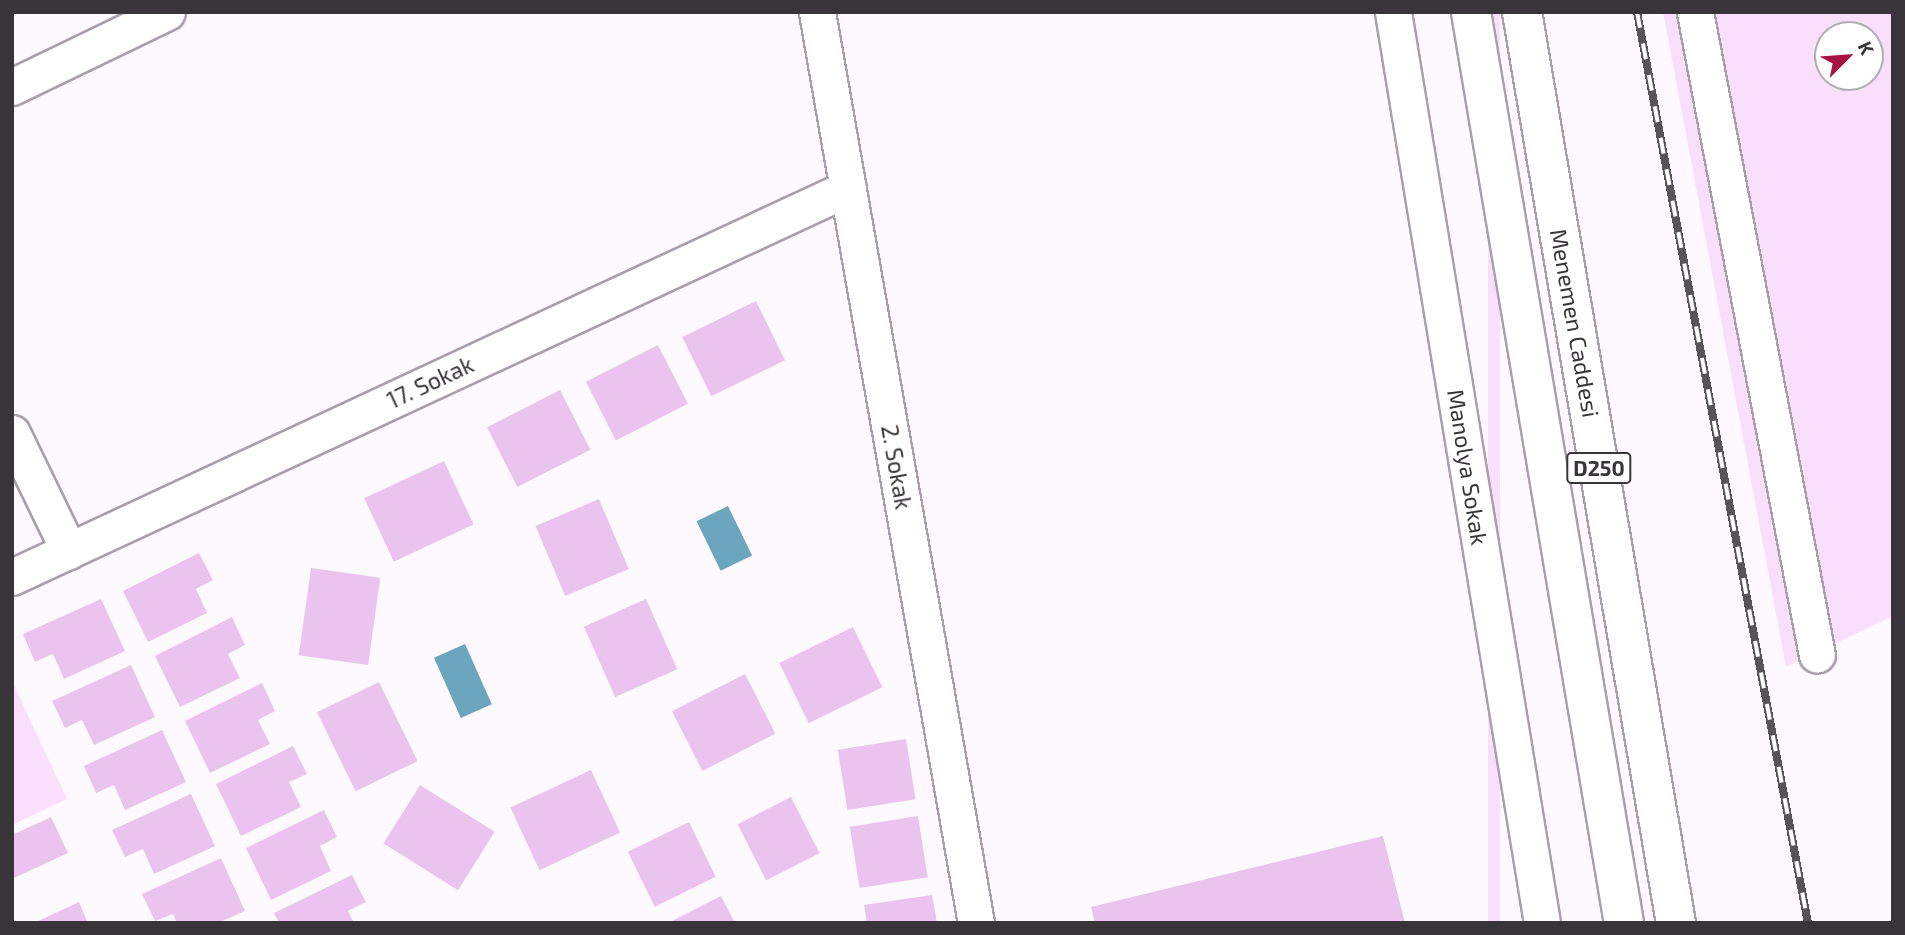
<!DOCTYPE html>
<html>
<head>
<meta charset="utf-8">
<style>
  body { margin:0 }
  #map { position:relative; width:1905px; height:935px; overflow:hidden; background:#fef9ff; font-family:"Exo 2",sans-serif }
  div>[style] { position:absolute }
  .green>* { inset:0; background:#fadffd; transform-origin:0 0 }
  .water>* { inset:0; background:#6ba6be; transform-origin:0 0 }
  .building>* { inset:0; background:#eac3ee; transform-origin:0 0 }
  .roads { filter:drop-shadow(2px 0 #aa9eab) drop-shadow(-2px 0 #aa9eab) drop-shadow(0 2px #aa9eab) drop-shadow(0 -2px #aa9eab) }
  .street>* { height:35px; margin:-17.5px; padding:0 17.5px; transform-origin:17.5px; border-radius:17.5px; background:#fff }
  .highway>* { height:38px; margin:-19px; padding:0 19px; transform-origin:19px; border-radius:19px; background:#fff }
  .rail>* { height:8px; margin-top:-4px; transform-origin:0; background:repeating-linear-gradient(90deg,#fff 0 16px,#585358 0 32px); box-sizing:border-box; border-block:2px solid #585358 }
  span { translate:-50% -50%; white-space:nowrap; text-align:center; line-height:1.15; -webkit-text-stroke:5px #fff; paint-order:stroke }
  .shield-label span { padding:2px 5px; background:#fff; border:2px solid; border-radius:5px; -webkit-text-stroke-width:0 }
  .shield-label { font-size:21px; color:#393439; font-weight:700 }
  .street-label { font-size:23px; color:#393439 }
  .frame { position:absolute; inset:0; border:14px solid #393439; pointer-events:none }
  .north { position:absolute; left:1814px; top:21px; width:70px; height:70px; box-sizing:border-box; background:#fff; border:2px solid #b0aeb0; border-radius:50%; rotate:65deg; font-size:19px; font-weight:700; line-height:28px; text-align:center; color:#393439 }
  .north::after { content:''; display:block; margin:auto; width:24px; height:32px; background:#a91341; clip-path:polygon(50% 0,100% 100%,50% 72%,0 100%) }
</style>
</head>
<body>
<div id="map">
  <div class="green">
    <div style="left:1488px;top:12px;width:12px;height:924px"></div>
    <div style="clip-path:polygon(evenodd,1663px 12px,1893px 12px,1893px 616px,1786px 667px,1663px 12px,1828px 35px,1870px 35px,1870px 77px,1828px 77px,1828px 35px)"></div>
    <div style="clip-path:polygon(12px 681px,67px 799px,12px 825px)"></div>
  </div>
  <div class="water">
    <div style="left:728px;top:506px;width:55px;height:35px;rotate:64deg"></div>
    <div style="left:465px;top:644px;width:66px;height:34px;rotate:66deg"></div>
  </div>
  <div class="building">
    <div style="left:756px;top:301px;width:66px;height:82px;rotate:64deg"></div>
    <div style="left:658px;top:345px;width:66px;height:81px;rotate:63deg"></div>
    <div style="left:560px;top:390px;width:67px;height:82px;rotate:63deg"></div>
    <div style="left:444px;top:461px;width:70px;height:88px;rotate:65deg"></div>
    <div style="left:599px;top:499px;width:76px;height:69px;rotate:67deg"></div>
    <div style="clip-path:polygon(199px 553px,213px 580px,196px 589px,207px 613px,148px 642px,123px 591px)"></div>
    <div style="left:311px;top:568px;width:70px;height:88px;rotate:8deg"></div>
    <div style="clip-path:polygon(101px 599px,125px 651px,64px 679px,53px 654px,35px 662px,23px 634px)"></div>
    <div style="left:646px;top:599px;width:77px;height:68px;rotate:66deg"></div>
    <div style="clip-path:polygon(232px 617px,245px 645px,228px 654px,240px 678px,180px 707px,155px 656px)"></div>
    <div style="left:853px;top:627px;width:67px;height:82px;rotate:64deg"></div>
    <div style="clip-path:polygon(131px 665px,155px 717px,94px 745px,82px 720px,65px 728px,52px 701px)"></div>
    <div style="left:745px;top:674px;width:67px;height:82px;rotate:63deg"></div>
    <div style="left:379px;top:682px;width:88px;height:69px;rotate:64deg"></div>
    <div style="clip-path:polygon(262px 683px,275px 711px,258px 720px,270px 744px,210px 773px,185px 721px)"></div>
    <div style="clip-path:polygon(162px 730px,186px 782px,125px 810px,114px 785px,96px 793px,84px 766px)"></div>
    <div style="left:906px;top:739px;width:61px;height:69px;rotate:81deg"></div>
    <div style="clip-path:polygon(293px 746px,307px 774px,289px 782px,301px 807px,241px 836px,216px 784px)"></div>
    <div style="left:591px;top:770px;width:69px;height:89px;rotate:65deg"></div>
    <div style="left:420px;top:785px;width:88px;height:69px;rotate:32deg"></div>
    <div style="clip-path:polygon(191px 794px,215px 846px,154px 874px,143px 849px,125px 857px,112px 830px)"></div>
    <div style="left:791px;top:797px;width:63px;height:60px;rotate:63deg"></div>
    <div style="clip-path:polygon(324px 810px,337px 837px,320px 846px,331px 871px,271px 900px,246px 848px)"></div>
    <div style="left:918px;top:816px;width:62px;height:69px;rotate:81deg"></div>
    <div style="clip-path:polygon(51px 817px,68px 853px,12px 879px,12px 835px)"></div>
    <div style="left:689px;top:822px;width:61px;height:68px;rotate:64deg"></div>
    <div style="clip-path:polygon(1383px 836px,1405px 923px,1095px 923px,1091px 907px)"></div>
    <div style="clip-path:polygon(221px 858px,245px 911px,218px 923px,177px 923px,173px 914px,155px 921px,142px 894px)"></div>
    <div style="clip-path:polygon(352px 875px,366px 902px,348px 911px,354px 923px,279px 923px,274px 913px)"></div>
    <div style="clip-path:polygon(932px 895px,937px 923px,867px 923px,864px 905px)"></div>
    <div style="clip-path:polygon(721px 896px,735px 923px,668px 923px)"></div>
    <div style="clip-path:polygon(79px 902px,88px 923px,34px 923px)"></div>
  </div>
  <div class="roads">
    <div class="street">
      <div style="left:817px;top:12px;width:925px;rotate:80.1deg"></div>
      <div style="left:1393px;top:12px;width:923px;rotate:80.71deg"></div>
      <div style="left:1695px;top:12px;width:654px;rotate:79.26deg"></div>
      <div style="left:12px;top:87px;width:172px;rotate:-25.8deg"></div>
      <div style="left:12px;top:433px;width:131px;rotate:64.2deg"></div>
      <div style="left:12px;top:577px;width:922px;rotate:-24.95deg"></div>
    </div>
    <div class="highway">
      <div style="left:1471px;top:12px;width:924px;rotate:80.47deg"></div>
      <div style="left:1522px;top:12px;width:924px;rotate:80.41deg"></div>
    </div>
  </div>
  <div class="rail">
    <div style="left:1637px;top:12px;width:927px;rotate:79.37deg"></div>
  </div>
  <div class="shield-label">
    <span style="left:1599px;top:468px">D250</span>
  </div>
  <div class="street-label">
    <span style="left:1575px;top:323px;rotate:80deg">Menemen Caddesi</span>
    <span style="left:430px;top:382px;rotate:-25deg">17. Sokak</span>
    <span style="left:897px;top:467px;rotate:80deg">2. Sokak</span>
    <span style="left:1468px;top:467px;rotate:81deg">Manolya Sokak</span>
  </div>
  <div class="frame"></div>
  <div class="north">K</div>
</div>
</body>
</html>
